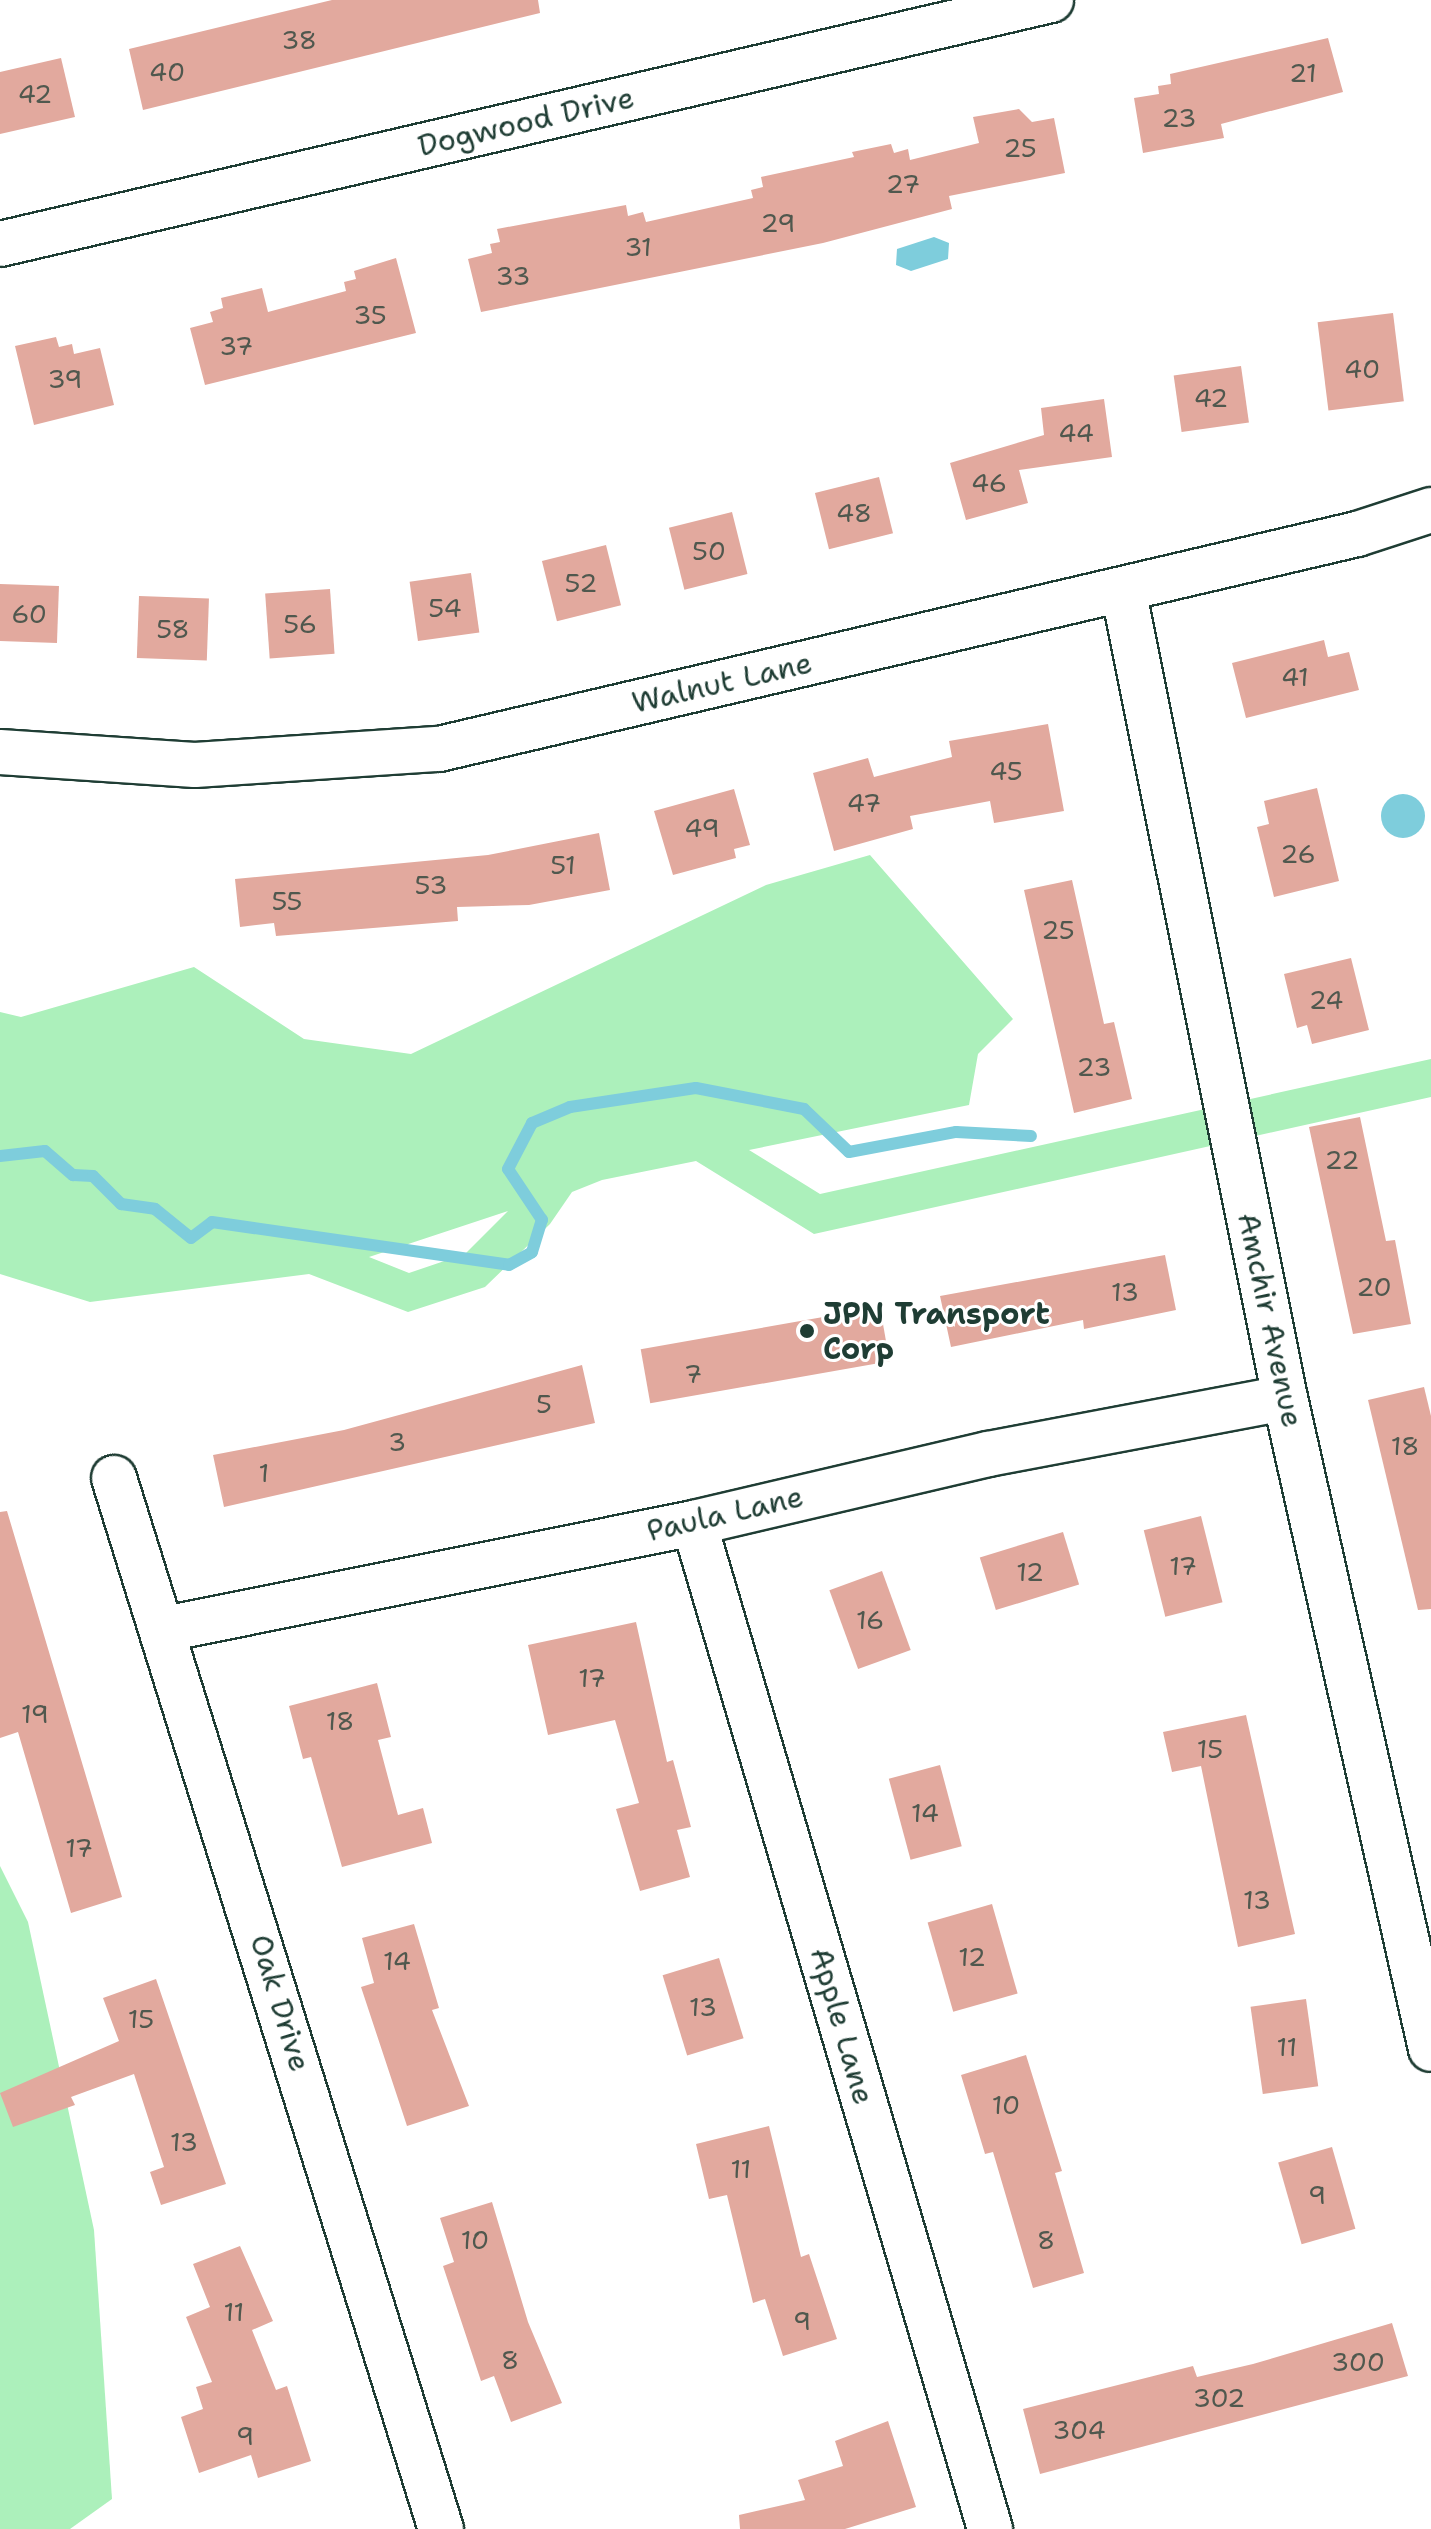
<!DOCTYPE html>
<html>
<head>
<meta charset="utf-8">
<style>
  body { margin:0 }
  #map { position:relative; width:1431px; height:2529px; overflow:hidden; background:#fff; font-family:"Shantell Sans",sans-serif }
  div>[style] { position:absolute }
  .green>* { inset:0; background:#acf0bb }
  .water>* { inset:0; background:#7ecddc }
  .round { border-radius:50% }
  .stream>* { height:12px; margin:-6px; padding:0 6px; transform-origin:6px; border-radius:6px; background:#7ecddc }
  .building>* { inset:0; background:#e2a99e; transform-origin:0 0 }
  .roads { filter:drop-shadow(2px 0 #1f3d34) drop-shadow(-2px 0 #1f3d34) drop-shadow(0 2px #1f3d34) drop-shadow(0 -2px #1f3d34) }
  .minor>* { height:44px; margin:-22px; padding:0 22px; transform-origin:22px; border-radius:22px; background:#fff }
  .dots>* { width:22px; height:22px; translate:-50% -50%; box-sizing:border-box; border:4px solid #fff; border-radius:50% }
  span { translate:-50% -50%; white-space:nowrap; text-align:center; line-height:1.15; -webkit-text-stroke:6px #fff; paint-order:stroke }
  .number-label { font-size:26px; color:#50584e }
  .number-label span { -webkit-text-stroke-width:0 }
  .street-label { font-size:30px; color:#1f3d34 }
  .poi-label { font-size:30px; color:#1f3d34; font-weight:700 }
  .left { translate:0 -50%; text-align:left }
</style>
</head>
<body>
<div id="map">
  <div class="green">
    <div style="clip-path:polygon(evenodd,870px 855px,1013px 1019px,978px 1054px,969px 1105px,749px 1150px,820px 1194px,1431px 1059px,1431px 1097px,814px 1234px,696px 1161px,602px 1180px,572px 1192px,550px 1224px,485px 1287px,408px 1312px,309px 1274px,90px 1302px,0 1274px,0 1012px,21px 1017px,194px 967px,304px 1039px,411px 1054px,766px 885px,870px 855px,508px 1211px,465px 1254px,409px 1273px,369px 1257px,508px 1211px)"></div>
    <div style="clip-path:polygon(0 1866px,28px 1922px,94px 2230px,112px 2499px,70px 2529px,0 2529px)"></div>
  </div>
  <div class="water">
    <div style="clip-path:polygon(934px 237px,949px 243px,948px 259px,911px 271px,896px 265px,897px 249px)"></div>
    <div class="round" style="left:1381px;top:794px;width:44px;height:44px"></div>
  </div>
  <div class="stream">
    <div style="left:0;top:1156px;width:45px;rotate:-6.3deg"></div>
    <div style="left:45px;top:1151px;width:37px;rotate:41deg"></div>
    <div style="left:73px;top:1175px;width:20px;rotate:3deg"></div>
    <div style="left:93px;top:1176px;width:40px;rotate:45deg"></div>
    <div style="left:121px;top:1204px;width:34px;rotate:8deg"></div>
    <div style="left:155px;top:1209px;width:46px;rotate:38.9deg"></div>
    <div style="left:191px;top:1238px;width:26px;rotate:-37deg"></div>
    <div style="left:212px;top:1222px;width:300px;rotate:8.2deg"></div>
    <div style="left:509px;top:1265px;width:26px;rotate:-29deg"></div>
    <div style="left:532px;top:1252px;width:34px;rotate:-73deg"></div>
    <div style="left:542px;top:1220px;width:61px;rotate:-123.7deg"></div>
    <div style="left:508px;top:1169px;width:52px;rotate:-62.4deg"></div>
    <div style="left:532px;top:1123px;width:41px;rotate:-22.8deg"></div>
    <div style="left:570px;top:1107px;width:127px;rotate:-8.6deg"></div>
    <div style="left:696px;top:1088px;width:110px;rotate:11deg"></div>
    <div style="left:804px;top:1109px;width:62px;rotate:43.7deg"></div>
    <div style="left:849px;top:1152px;width:109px;rotate:-10.6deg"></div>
    <div style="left:956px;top:1132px;width:75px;rotate:3.1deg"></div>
  </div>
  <div class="building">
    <div style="clip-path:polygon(332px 0,538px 0,540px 13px,143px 110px,129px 49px)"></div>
    <div style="clip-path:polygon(1328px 38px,1343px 92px,1221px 124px,1224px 138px,1143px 153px,1134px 98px,1159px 94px,1158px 86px,1171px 84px,1170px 74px)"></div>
    <div style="clip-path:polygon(61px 58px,75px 117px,0 134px,0 72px)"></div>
    <div style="clip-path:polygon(1019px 109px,1032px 122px,1054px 118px,1065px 173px,949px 196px,952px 209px,823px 243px,481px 312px,468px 259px,492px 253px,490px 244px,500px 242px,497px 229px,626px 205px,628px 216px,643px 212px,646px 222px,753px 198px,751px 190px,763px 187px,761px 177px,854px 157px,852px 152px,891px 144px,894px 153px,908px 149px,910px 160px,979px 143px,973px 117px)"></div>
    <div style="clip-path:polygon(396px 258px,416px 333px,205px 385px,190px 328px,213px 322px,210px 312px,223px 308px,221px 298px,262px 288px,268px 312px,346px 291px,344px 282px,356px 279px,354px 271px)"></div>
    <div style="left:1393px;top:313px;width:89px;height:76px;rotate:83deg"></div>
    <div style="clip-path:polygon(56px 337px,59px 347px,72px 344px,74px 354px,100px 348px,114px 405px,34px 425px,15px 346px)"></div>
    <div style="left:1241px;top:366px;width:57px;height:68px;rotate:82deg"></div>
    <div style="clip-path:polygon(1104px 399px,1112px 457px,1019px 470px,1028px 503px,966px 520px,950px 463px,1044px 435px,1041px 408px)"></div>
    <div style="left:879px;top:477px;width:58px;height:66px;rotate:76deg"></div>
    <div style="left:732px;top:512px;width:64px;height:65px;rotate:76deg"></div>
    <div style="left:606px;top:545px;width:62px;height:66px;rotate:76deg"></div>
    <div style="left:471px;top:573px;width:60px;height:62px;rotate:82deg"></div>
    <div style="left:0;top:584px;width:59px;height:57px;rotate:2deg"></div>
    <div style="left:330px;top:589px;width:65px;height:65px;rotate:86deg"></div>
    <div style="left:139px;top:596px;width:70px;height:62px;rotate:2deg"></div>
    <div style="clip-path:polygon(1324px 640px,1328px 657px,1349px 652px,1359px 690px,1246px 718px,1232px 663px)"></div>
    <div style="clip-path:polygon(1048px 724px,1064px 811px,994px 823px,990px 801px,910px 816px,913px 829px,834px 851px,813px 773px,868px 758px,874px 777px,952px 757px,949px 741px)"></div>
    <div style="clip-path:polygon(1317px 788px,1339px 881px,1274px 897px,1257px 827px,1269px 824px,1264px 801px)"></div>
    <div style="clip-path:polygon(734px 789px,750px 845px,734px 849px,736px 858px,673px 875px,654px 811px)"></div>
    <div style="clip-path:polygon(599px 833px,610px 890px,529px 905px,457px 907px,458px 921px,276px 936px,274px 923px,240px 927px,235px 879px,488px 855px)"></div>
    <div style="clip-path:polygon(1072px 880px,1104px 1024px,1114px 1022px,1132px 1099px,1074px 1113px,1024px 890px)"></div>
    <div style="clip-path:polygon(1351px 958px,1369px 1030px,1312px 1044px,1307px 1025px,1297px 1028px,1284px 974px)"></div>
    <div style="clip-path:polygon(1360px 1117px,1386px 1241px,1395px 1240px,1411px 1324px,1353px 1334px,1309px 1127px)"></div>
    <div style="clip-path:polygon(1165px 1255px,1176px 1310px,1084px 1329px,1083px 1320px,951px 1347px,940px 1296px)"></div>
    <div style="left:880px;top:1307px;width:55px;height:243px;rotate:80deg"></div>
    <div style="clip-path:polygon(582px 1365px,595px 1423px,224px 1507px,213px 1455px,344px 1430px)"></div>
    <div style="clip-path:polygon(1424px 1387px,1431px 1416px,1431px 1609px,1418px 1610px,1368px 1400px)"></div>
    <div style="clip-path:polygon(7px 1511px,122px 1897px,71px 1913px,18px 1732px,0 1738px,0 1512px)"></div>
    <div style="left:1201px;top:1516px;width:89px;height:59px;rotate:76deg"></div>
    <div style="left:1063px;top:1532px;width:55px;height:87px;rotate:73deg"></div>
    <div style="left:882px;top:1571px;width:84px;height:56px;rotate:70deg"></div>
    <div style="clip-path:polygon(636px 1622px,667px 1762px,673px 1760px,691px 1827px,677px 1830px,690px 1877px,640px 1891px,616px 1809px,639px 1803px,615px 1720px,548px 1735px,528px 1645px)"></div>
    <div style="clip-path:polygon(377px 1683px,391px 1737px,378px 1740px,398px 1815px,423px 1808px,432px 1843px,342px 1867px,311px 1757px,303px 1759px,289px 1706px)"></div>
    <div style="clip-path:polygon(1246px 1715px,1295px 1934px,1238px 1947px,1201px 1766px,1172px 1772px,1163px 1732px)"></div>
    <div style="left:940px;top:1765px;width:84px;height:53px;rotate:75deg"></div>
    <div style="left:992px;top:1904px;width:93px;height:67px;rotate:74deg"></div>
    <div style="clip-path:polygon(414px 1924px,439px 2008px,432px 2010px,469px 2106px,407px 2126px,361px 1987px,374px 1983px,362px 1938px)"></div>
    <div style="left:719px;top:1958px;width:84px;height:59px;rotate:73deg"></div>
    <div style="clip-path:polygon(156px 1979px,226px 2184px,161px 2205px,150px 2172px,164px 2167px,134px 2074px,71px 2097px,75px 2105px,13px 2127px,0 2093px,119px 2041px,103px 1998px)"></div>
    <div style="left:1306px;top:1999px;width:88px;height:56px;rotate:82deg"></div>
    <div style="clip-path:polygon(1026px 2055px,1062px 2171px,1055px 2173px,1084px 2273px,1033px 2288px,993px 2152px,985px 2154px,961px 2075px)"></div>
    <div style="clip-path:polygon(769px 2126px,801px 2257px,809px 2254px,837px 2339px,783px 2356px,765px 2299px,753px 2303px,727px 2195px,709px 2199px,696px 2144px)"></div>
    <div style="left:1332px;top:2147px;width:85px;height:56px;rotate:74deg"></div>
    <div style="clip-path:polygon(492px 2202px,528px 2322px,562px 2403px,511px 2422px,494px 2376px,481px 2381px,443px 2266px,454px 2262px,440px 2218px)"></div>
    <div style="clip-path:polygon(240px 2246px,273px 2321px,252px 2330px,276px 2390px,287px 2386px,311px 2461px,258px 2478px,251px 2455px,199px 2473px,181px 2417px,203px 2409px,196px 2387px,212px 2382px,186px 2317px,210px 2307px,193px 2264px)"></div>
    <div style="clip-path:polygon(1392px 2323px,1408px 2376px,1040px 2474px,1023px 2409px,1193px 2366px,1197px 2377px,1253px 2364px)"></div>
    <div style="clip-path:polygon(888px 2421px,916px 2507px,845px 2529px,740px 2529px,739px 2515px,805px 2500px,798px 2480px,843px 2466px,835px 2441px)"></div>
  </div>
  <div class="roads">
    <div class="minor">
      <div style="left:0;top:244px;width:1079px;rotate:-13.07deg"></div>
      <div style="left:1123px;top:589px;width:825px;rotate:78.68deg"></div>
      <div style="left:1285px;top:1398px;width:667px;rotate:77.36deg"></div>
      <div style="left:0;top:752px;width:195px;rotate:3.8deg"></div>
      <div style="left:195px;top:765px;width:245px;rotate:-3.8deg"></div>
      <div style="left:439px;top:749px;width:943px;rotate:-13.18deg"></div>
      <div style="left:1357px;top:534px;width:78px;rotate:-18deg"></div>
      <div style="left:114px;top:1478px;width:1101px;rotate:72.72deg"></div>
      <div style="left:694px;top:1523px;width:1049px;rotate:73.6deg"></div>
      <div style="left:165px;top:1629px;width:540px;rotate:-11.33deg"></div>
      <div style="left:694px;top:1523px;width:302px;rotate:-13.2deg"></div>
      <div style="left:988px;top:1454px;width:302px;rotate:-10.7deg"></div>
    </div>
  </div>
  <div class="dots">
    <div style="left:807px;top:1331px;background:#1f3d34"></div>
  </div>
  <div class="number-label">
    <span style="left:299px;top:40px">38</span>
    <span style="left:167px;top:72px">40</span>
    <span style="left:1303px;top:73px">21</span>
    <span style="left:35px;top:94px">42</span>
    <span style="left:1179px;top:118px">23</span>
    <span style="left:1020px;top:148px">25</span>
    <span style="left:903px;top:184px">27</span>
    <span style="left:778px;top:223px">29</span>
    <span style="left:638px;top:247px">31</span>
    <span style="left:513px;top:276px">33</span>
    <span style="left:370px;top:315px">35</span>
    <span style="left:236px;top:346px">37</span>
    <span style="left:1362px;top:369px">40</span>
    <span style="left:65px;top:379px">39</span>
    <span style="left:1211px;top:398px">42</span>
    <span style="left:1076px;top:433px">44</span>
    <span style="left:989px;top:483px">46</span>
    <span style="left:854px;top:513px">48</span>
    <span style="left:709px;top:551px">50</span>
    <span style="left:581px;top:583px">52</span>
    <span style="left:445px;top:608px">54</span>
    <span style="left:29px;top:614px">60</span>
    <span style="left:300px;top:624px">56</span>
    <span style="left:173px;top:629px">58</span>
    <span style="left:1295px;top:677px">41</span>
    <span style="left:1006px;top:771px">45</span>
    <span style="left:864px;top:803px">47</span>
    <span style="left:702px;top:828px">49</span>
    <span style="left:1298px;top:854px">26</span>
    <span style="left:563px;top:865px">51</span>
    <span style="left:431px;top:885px">53</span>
    <span style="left:287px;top:901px">55</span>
    <span style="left:1058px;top:930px">25</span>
    <span style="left:1326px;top:1000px">24</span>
    <span style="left:1094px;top:1067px">23</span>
    <span style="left:1342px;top:1160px">22</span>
    <span style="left:1374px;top:1287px">20</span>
    <span style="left:1125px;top:1292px">13</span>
    <span style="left:693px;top:1374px">7</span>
    <span style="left:544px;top:1404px">5</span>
    <span style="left:397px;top:1442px">3</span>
    <span style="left:1405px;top:1446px">18</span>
    <span style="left:264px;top:1473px">1</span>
    <span style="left:1183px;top:1566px">17</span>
    <span style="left:1030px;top:1572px">12</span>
    <span style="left:870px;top:1620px">16</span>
    <span style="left:592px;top:1678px">17</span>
    <span style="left:35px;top:1714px">19</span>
    <span style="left:340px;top:1721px">18</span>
    <span style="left:1210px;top:1749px">15</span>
    <span style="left:925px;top:1813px">14</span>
    <span style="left:79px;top:1848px">17</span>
    <span style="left:1257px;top:1900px">13</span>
    <span style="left:972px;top:1957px">12</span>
    <span style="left:397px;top:1961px">14</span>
    <span style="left:703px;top:2007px">13</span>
    <span style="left:141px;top:2019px">15</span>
    <span style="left:1287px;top:2047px">11</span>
    <span style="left:1006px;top:2105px">10</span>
    <span style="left:184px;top:2142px">13</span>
    <span style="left:741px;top:2169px">11</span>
    <span style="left:1317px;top:2195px">9</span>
    <span style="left:475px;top:2240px">10</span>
    <span style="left:1046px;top:2240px">8</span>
    <span style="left:234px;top:2312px">11</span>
    <span style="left:802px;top:2321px">9</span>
    <span style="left:510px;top:2360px">8</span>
    <span style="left:1358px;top:2362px">300</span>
    <span style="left:1219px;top:2398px">302</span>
    <span style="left:1079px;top:2430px">304</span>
    <span style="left:245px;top:2436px">9</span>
  </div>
  <div class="street-label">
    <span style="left:526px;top:122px;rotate:-13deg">Dogwood Drive</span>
    <span style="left:722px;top:683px;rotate:-13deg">Walnut Lane</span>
    <span style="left:1270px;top:1320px;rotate:78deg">Amchir Avenue</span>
    <span style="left:725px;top:1514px;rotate:-13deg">Paula Lane</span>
    <span style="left:280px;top:2003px;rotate:73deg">Oak Drive</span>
    <span style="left:842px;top:2026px;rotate:74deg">Apple Lane</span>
  </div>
  <div class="poi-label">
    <span class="left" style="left:823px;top:1331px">JPN Transport<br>Corp</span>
  </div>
</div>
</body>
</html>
